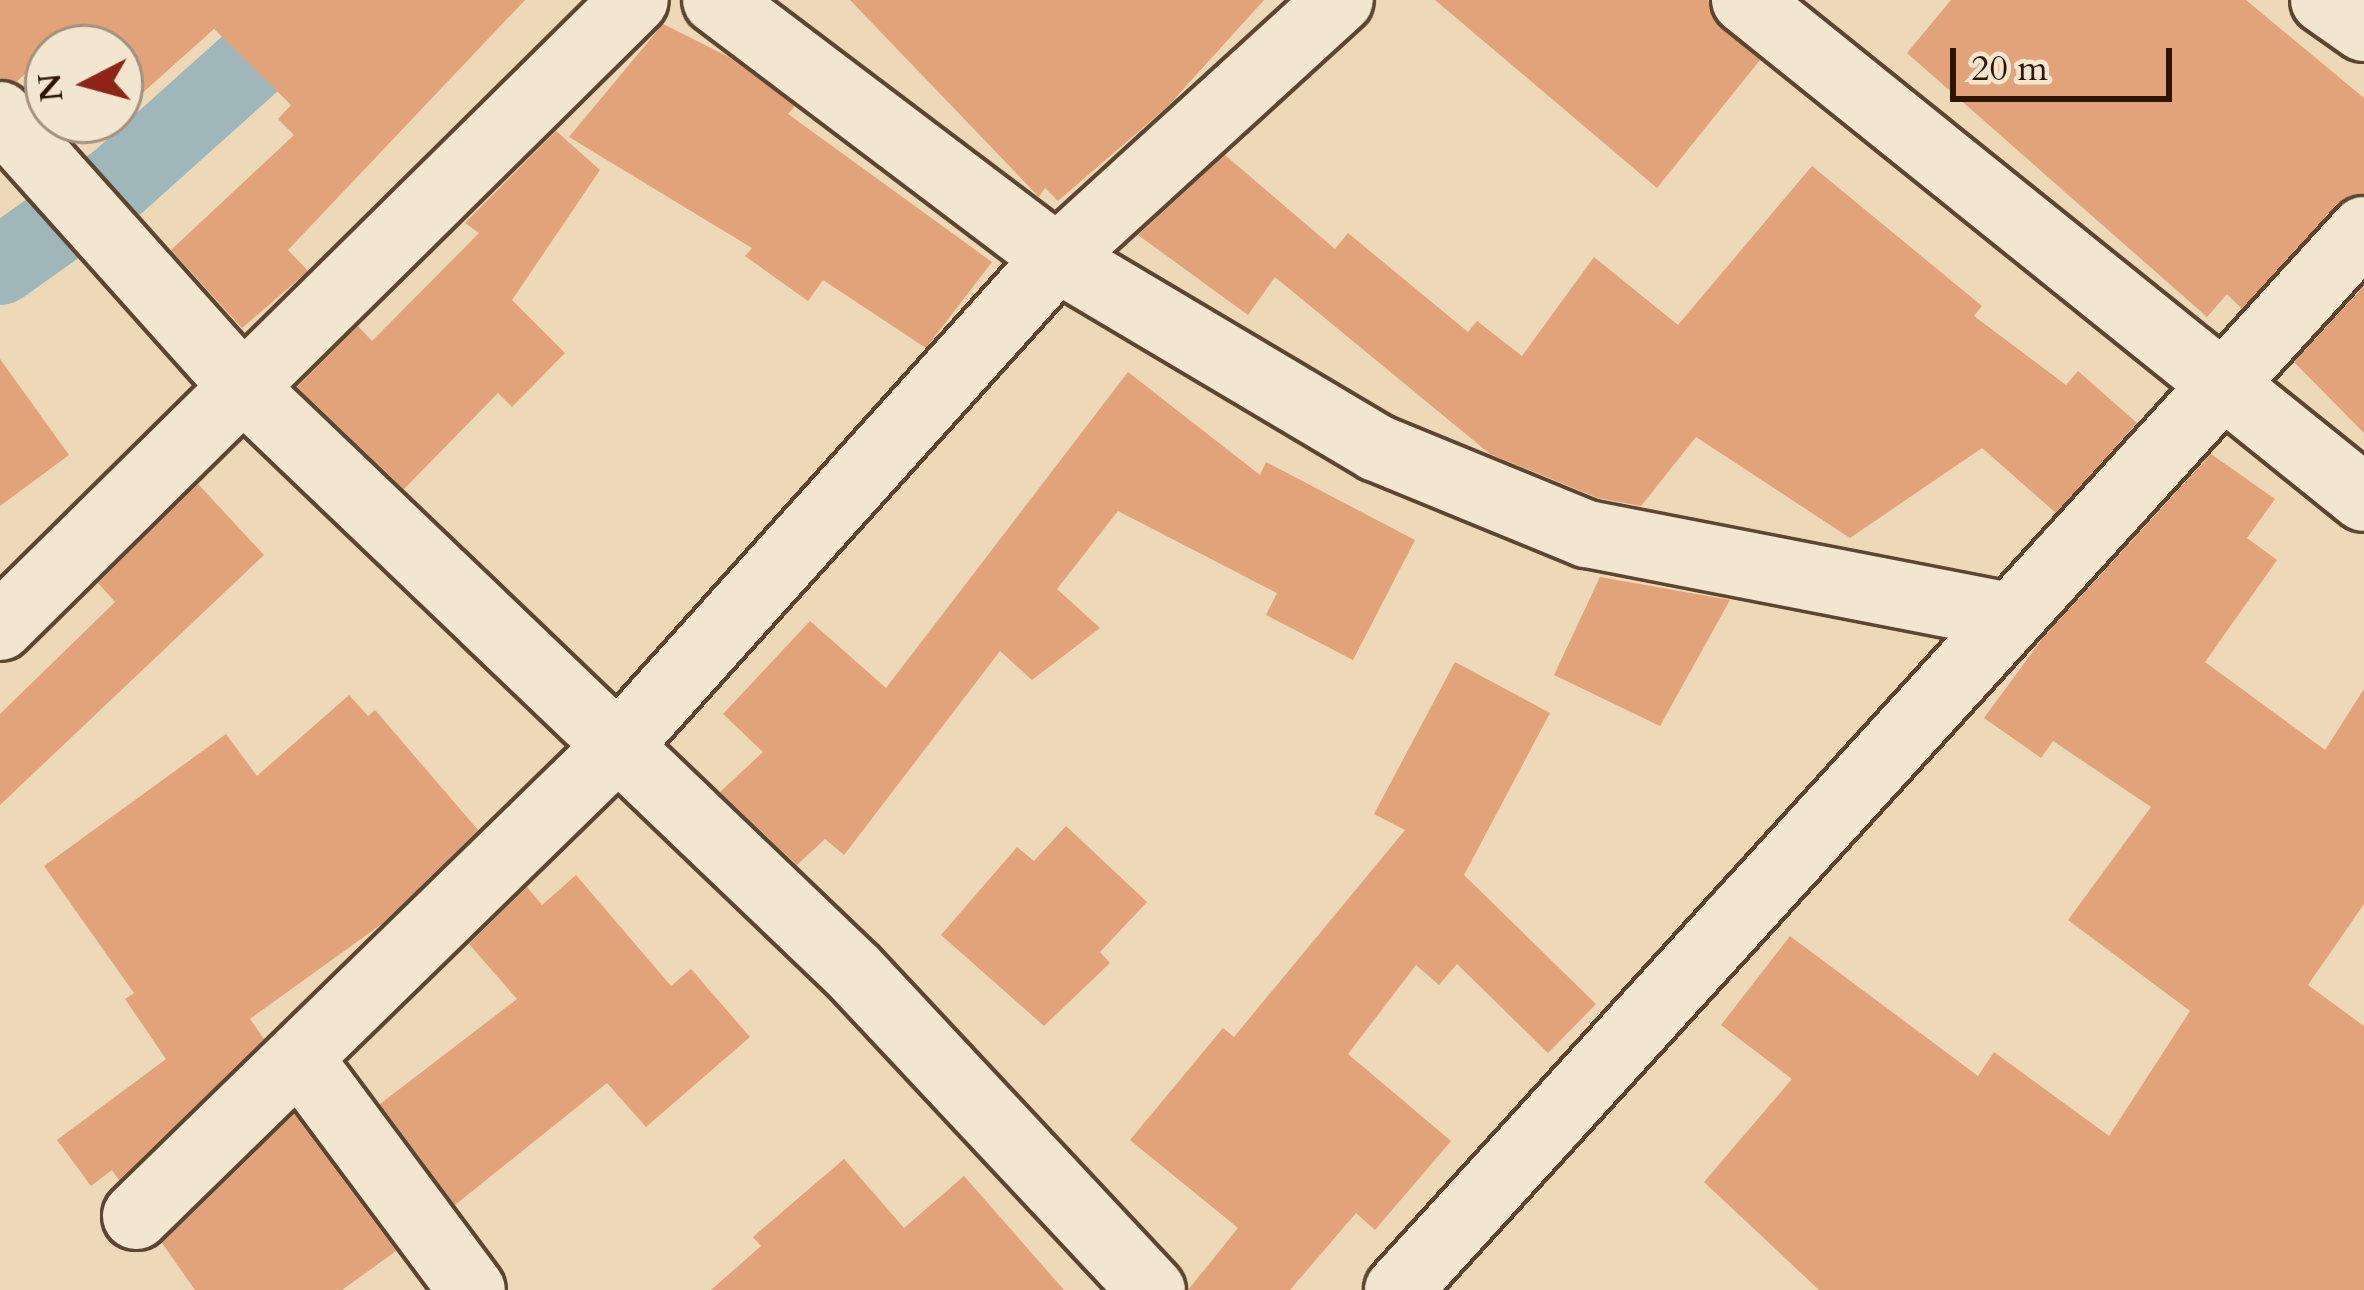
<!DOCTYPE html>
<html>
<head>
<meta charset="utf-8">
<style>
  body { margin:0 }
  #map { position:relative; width:2364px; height:1290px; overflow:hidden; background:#edd8b8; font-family:Cardo,serif }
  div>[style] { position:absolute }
  .canal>* { height:78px; margin:-39px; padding:0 39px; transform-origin:39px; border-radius:39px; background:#9fb6ba }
  .building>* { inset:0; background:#e2a27a }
  .roads { filter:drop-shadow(3px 0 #5c4632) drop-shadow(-3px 0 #5c4632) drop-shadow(0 3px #5c4632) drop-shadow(0 -3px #5c4632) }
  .street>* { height:66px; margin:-33px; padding:0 33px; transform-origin:33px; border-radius:33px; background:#f3e6d1 }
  span { translate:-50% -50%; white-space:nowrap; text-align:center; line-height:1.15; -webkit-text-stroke:12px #f3e6d1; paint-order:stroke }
  .north { position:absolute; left:24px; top:24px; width:120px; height:120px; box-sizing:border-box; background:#f3e6d1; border:3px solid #a3927f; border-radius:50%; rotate:264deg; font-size:33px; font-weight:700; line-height:48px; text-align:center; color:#2c1505 }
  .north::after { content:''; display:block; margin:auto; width:42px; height:54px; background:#8f2418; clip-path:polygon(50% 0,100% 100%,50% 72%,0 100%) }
  .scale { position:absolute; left:1950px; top:48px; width:222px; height:54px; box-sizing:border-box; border:6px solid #2c1505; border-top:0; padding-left:15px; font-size:36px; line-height:42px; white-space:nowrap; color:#2c1505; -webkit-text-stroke:9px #f3e6d1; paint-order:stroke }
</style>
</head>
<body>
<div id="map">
  <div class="canal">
    <div style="left:0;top:266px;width:143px;rotate:-35.4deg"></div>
    <div style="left:117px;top:183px;width:274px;rotate:-41.9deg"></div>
  </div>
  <div class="building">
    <div style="clip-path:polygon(0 0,525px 0,288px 250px,308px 271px,242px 328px,171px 250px,294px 135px,278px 119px,291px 105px,214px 29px,120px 113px,120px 48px,48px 48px,48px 88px,31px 69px,16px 82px,0 79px)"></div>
    <div style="clip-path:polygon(850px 0,1264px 0,1168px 106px,1058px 201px,1045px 188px,1039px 197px)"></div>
    <div style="clip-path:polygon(1435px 0,1708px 0,1721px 28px,1760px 60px,1657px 188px)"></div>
    <div style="clip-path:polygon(1951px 0,2246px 0,2364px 98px,2364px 194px,2336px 205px,2242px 309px,2227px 294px,2207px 317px,1907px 53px)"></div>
    <div style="clip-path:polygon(663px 24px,729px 57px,795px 106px,788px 114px,992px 262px,926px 348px,823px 280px,808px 301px,745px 256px,752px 248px,569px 137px)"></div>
    <div style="clip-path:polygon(556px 131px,600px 170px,512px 300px,565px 353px,512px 407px,498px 393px,404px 489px,297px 387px,358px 326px,372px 341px,479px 233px,465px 223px)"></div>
    <div style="clip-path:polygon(1225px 155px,1335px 249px,1348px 233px,1468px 332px,1477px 321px,1522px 356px,1594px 257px,1678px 325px,1812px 166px,1982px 306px,1974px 316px,2066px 385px,2078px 371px,2137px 423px,2056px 513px,1982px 448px,1850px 538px,1696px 437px,1641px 506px,1598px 498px,1490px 454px,1275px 277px,1248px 315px,1138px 235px)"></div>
    <div style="clip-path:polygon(2364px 286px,2364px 433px,2294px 362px)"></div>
    <div style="clip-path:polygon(0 359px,69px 455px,0 506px)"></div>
    <div style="clip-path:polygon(1128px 372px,1260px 475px,1266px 462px,1415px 540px,1353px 660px,1266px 615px,1277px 593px,1118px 511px,1057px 589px,1100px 628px,1032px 680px,1000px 651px,844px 855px,825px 839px,797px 865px,720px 792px,763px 752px,723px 714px,810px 621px,886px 688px)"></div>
    <div style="clip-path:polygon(2211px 454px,2275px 499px,2247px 538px,2277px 560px,2205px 662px,2325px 750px,2364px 689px,2364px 904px,2308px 985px,2364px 1026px,2364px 1290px,1819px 1290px,1704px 1182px,1792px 1079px,1721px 1025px,1790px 936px,1978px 1076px,1994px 1052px,2109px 1136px,2190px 1011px,2068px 920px,2151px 807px,2053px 741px,2041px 758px,1984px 718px,2042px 639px)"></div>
    <div style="clip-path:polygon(198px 484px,264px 555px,0 805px,0 714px,115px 602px,98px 583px)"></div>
    <div style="clip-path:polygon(1600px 577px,1730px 600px,1660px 726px,1554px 675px)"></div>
    <div style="clip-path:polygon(1455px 662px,1550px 713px,1464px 875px,1596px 1004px,1548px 1053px,1457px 964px,1439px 985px,1416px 965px,1348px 1054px,1451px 1141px,1375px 1230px,1356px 1213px,1290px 1290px,1188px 1290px,1238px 1228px,1130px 1140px,1223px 1028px,1234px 1037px,1405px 830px,1374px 814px)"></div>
    <div style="clip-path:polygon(349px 695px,368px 716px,375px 710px,478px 830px,383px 923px,250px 1019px,264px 1039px,119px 1180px,112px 1170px,91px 1186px,57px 1140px,166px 1059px,125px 999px,134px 993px,44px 866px,226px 734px,257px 776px)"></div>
    <div style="clip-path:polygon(1066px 826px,1147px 902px,1100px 952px,1110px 963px,1044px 1026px,941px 935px,1017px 847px,1034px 861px)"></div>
    <div style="clip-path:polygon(576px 875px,671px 986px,691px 969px,750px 1037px,646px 1127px,607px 1083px,455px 1205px,380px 1104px,517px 999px,469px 944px,527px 887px,542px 905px)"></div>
    <div style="clip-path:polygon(294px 1114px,396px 1251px,342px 1290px,195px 1290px,162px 1243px)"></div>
    <div style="clip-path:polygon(844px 1159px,904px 1228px,964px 1176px,1064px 1290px,711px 1290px,761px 1246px,753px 1237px)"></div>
  </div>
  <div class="roads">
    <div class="street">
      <div style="left:716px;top:0;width:428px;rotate:37.1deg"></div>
      <div style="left:1057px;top:258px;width:372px;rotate:30.7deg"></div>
      <div style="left:1377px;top:448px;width:227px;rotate:22.3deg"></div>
      <div style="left:1587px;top:534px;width:429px;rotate:11deg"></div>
      <div style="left:1745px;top:0;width:794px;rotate:38.82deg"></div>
      <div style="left:2324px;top:0;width:49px;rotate:35deg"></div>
      <div style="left:0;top:115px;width:366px;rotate:48.2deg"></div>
      <div style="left:244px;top:388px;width:844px;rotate:43.75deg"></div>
      <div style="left:854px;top:972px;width:436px;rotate:46.9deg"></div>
      <div style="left:0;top:627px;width:892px;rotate:-44.64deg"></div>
      <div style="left:299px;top:1058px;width:289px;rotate:53.3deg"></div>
      <div style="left:136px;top:1216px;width:672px;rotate:-44.28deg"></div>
      <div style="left:617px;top:747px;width:658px;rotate:-48.02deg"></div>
      <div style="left:1057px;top:258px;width:383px;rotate:-42.4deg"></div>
      <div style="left:1398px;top:1290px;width:1434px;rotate:-47.66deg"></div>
    </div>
  </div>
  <div class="north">N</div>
  <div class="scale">20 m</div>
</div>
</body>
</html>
